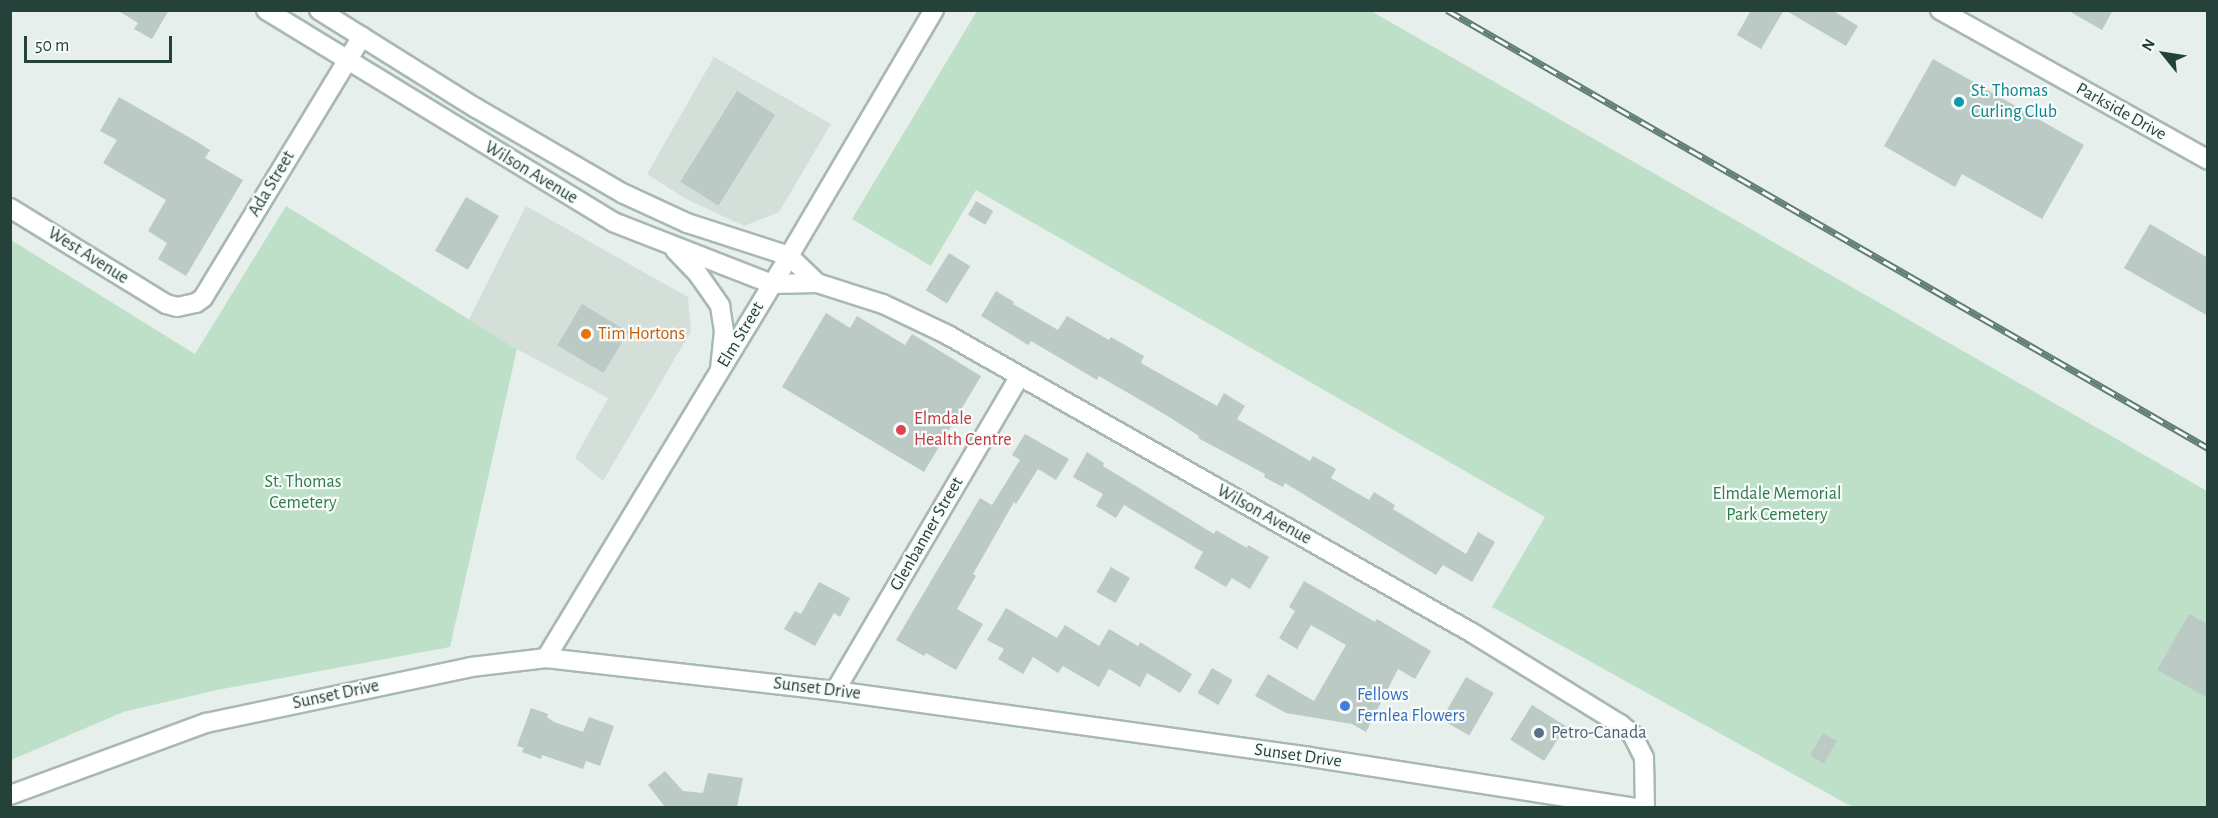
<!DOCTYPE html>
<html>
<head>
<meta charset="utf-8">
<style>
  body { margin:0 }
  #map { position:relative; width:2218px; height:818px; overflow:hidden; background:#e6efeb; font-family:"Alegreya Sans",sans-serif }
  div>[style] { position:absolute }
  .built>* { inset:0; background:#d4dfda }
  .green>* { inset:0; background:#bfe0c8 }
  .building>* { inset:0; background:#bbcac4; transform-origin:0 0 }
  .roads { filter:drop-shadow(2px 0 #a8b8b2) drop-shadow(-2px 0 #a8b8b2) drop-shadow(0 2px #a8b8b2) drop-shadow(0 -2px #a8b8b2) }
  .minor>* { height:18px; margin:-9px; padding:0 9px; transform-origin:9px; border-radius:9px; background:#fff }
  .tertiary>* { height:18px; margin:-9px; padding:0 9px; transform-origin:9px; border-radius:9px; background:#fff }
  .secondary>* { height:18px; margin:-9px; padding:0 9px; transform-origin:9px; border-radius:9px; background:#fff }
  .rail>* { height:7px; margin-top:-3.5px; transform-origin:0; background:repeating-linear-gradient(90deg,#f7fbf9 0 14px,#5f7d75 0 28px); box-sizing:border-box; border-block:2px solid #5f7d75 }
  .dots>* { width:16px; height:16px; translate:-50% -50%; box-sizing:border-box; border:3px solid #f7fbf9; border-radius:50% }
  span { translate:-50% -50%; white-space:nowrap; text-align:center; line-height:1.15; -webkit-text-stroke:4.5px #f7fbf9; paint-order:stroke }
  .culture-label { font-size:18px; color:#0d838f }
  .left { translate:0 -50%; text-align:left }
  .street-label { font-size:18px; color:#24423a }
  .food-label { font-size:18px; color:#c56008 }
  .health-label { font-size:18px; color:#be3a42 }
  .park-label { font-size:18px; color:#2d7a4b }
  .shop-label { font-size:18px; color:#366cbe }
  .service-label { font-size:18px; color:#4e5e75 }
  .frame { position:absolute; inset:0; border:12px solid #24423a; pointer-events:none }
  .north { position:absolute; left:2134px; top:24px; width:60px; height:60px; -webkit-text-stroke:4px #f7fbf9; paint-order:stroke; rotate:300deg; font-size:16px; font-weight:700; line-height:24px; text-align:center; color:#24423a }
  .north::after { content:''; display:block; margin:auto; width:21px; height:27px; background:#24423a; clip-path:polygon(50% 0,100% 100%,50% 72%,0 100%) }
  .scale { position:absolute; left:24px; top:36px; width:148px; height:27px; box-sizing:border-box; border:3px solid #24423a; border-top:0; padding-left:8px; font-size:18px; line-height:21px; white-space:nowrap; color:#24423a; -webkit-text-stroke:4px #f7fbf9; paint-order:stroke }
</style>
</head>
<body>
<div id="map">
  <div class="built">
    <div style="clip-path:polygon(714px 57px,831px 124px,779px 212px,744px 226px,686px 199px,647px 174px)"></div>
    <div style="clip-path:polygon(526px 206px,688px 297px,691px 331px,603px 481px,575px 458px,608px 398px,517px 349px,469px 319px)"></div>
  </div>
  <div class="green">
    <div style="clip-path:polygon(977px 11px,1371px 11px,2207px 491px,2207px 807px,1858px 808px,1847px 804px,1492px 607px,1545px 517px,976px 190px,931px 266px,852px 219px)"></div>
    <div style="clip-path:polygon(286px 206px,517px 349px,450px 647px,217px 690px,123px 712px,11px 760px,11px 240px,195px 354px)"></div>
  </div>
  <div class="building">
    <div style="clip-path:polygon(117px 10px,169px 10px,152px 39px,134px 29px,138px 23px)"></div>
    <div style="clip-path:polygon(1751px 10px,1784px 10px,1761px 49px,1737px 35px)"></div>
    <div style="clip-path:polygon(1785px 10px,1832px 10px,1858px 26px,1846px 46px)"></div>
    <div style="clip-path:polygon(2067px 10px,2113px 10px,2102px 30px)"></div>
    <div style="clip-path:polygon(1933px 59px,2084px 145px,2042px 219px,1962px 174px,1955px 187px,1884px 146px)"></div>
    <div style="left:737px;top:91px;width:45px;height:107px;rotate:32deg"></div>
    <div style="clip-path:polygon(119px 97px,199px 143px,210px 150px,205px 158px,243px 180px,186px 276px,158px 259px,167px 243px,148px 231px,166px 200px,103px 163px,117px 140px,100px 131px)"></div>
    <div style="left:466px;top:197px;width:38px;height:62px;rotate:30deg"></div>
    <div style="left:976px;top:201px;width:20px;height:16px;rotate:30deg"></div>
    <div style="clip-path:polygon(2150px 224px,2208px 258px,2208px 316px,2124px 268px)"></div>
    <div style="left:949px;top:253px;width:25px;height:44px;rotate:32deg"></div>
    <div style="clip-path:polygon(996px 291px,1014px 302px,1013px 304px,1058px 330px,1067px 316px,1109px 340px,1111px 337px,1144px 356px,1141px 363px,1217px 406px,1224px 393px,1245px 406px,1237px 419px,1310px 461px,1313px 456px,1336px 469px,1331px 478px,1369px 500px,1374px 492px,1395px 505px,1393px 509px,1466px 554px,1478px 532px,1495px 542px,1472px 582px,1443px 565px,1436px 575px,1285px 483px,1283px 487px,1264px 477px,1265px 474px,1198px 438px,1199px 436px,1166px 415px,1099px 376px,1097px 380px,1031px 341px,1028px 345px,981px 316px)"></div>
    <div style="left:582px;top:304px;width:54px;height:48px;rotate:31deg"></div>
    <div style="clip-path:polygon(826px 313px,850px 328px,857px 316px,905px 345px,912px 334px,981px 376px,924px 472px,782px 387px)"></div>
    <div style="clip-path:polygon(1025px 434px,1069px 459px,1056px 480px,1038px 469px,1016px 504px,1014px 502px,973px 574px,976px 576px,957px 609px,983px 624px,956px 670px,926px 653px,924px 656px,896px 640px,980px 498px,992px 505px,1020px 460px,1012px 455px)"></div>
    <div style="clip-path:polygon(1087px 452px,1104px 463px,1103px 466px,1214px 534px,1216px 530px,1247px 548px,1248px 545px,1269px 557px,1250px 589px,1232px 578px,1226px 587px,1194px 568px,1203px 552px,1124px 505px,1116px 518px,1096px 506px,1103px 494px,1073px 477px)"></div>
    <div style="left:1111px;top:567px;width:22px;height:29px;rotate:30deg"></div>
    <div style="clip-path:polygon(1304px 581px,1375px 622px,1377px 619px,1431px 651px,1415px 679px,1398px 669px,1366px 732px,1352px 724px,1286px 713px,1255px 696px,1268px 674px,1314px 701px,1346px 645px,1311px 625px,1297px 649px,1279px 638px,1295px 611px,1289px 607px)"></div>
    <div style="clip-path:polygon(819px 582px,850px 598px,840px 617px,834px 613px,815px 646px,784px 629px,795px 611px,801px 614px)"></div>
    <div style="clip-path:polygon(1006px 608px,1057px 638px,1065px 625px,1099px 646px,1109px 629px,1138px 646px,1140px 642px,1192px 674px,1180px 693px,1147px 673px,1140px 687px,1109px 669px,1099px 687px,1063px 666px,1058px 673px,1033px 657px,1023px 674px,998px 659px,1004px 649px,987px 640px)"></div>
    <div style="clip-path:polygon(2189px 614px,2208px 624px,2208px 698px,2157px 670px)"></div>
    <div style="left:1212px;top:668px;width:24px;height:29px;rotate:30deg"></div>
    <div style="left:1466px;top:677px;width:32px;height:49px;rotate:30deg"></div>
    <div style="left:1532px;top:705px;width:40px;height:41px;rotate:32deg"></div>
    <div style="clip-path:polygon(531px 708px,548px 714px,547px 717px,554px 722px,583px 732px,589px 717px,614px 726px,600px 766px,586px 761px,583px 769px,542px 755px,541px 759px,522px 752px,524px 748px,517px 746px)"></div>
    <div style="left:1823px;top:733px;width:16px;height:26px;rotate:30deg"></div>
    <div style="clip-path:polygon(665px 771px,683px 791px,703px 793px,708px 773px,743px 778px,737px 807px,665px 807px,648px 785px)"></div>
  </div>
  <div class="roads">
    <div class="minor">
      <div style="left:1940px;top:10px;width:307px;rotate:29.2deg"></div>
      <div style="left:10px;top:208px;width:183px;rotate:31.6deg"></div>
      <div style="left:166px;top:304px;width:11px;rotate:15deg"></div>
      <div style="left:177px;top:307px;width:19px;rotate:-12deg"></div>
      <div style="left:196px;top:303px;width:9px;rotate:-36deg"></div>
      <div style="left:203px;top:298px;width:306px;rotate:-58.7deg"></div>
      <div style="left:835px;top:691px;width:364px;rotate:-59.6deg"></div>
    </div>
    <div class="tertiary">
      <div style="left:266px;top:10px;width:407px;rotate:31.4deg"></div>
      <div style="left:613px;top:222px;width:171px;rotate:21.3deg"></div>
      <div style="left:772px;top:284px;width:45px;rotate:-1.3deg"></div>
      <div style="left:817px;top:283px;width:69px;rotate:17.7deg"></div>
      <div style="left:883px;top:304px;width:70px;rotate:25.5deg"></div>
      <div style="left:946px;top:334px;width:607px;rotate:29.6deg"></div>
      <div style="left:1474px;top:634px;width:172px;rotate:31.7deg"></div>
      <div style="left:1620px;top:724px;width:16px;rotate:40deg"></div>
      <div style="left:1632px;top:734px;width:27px;rotate:63deg"></div>
      <div style="left:1644px;top:758px;width:50px;rotate:88.9deg"></div>
      <div style="left:319px;top:10px;width:185px;rotate:32deg"></div>
      <div style="left:476px;top:108px;width:169px;rotate:30.2deg"></div>
      <div style="left:622px;top:193px;width:72px;rotate:24.8deg"></div>
      <div style="left:687px;top:223px;width:107px;rotate:17.9deg"></div>
      <div style="left:789px;top:256px;width:39px;rotate:44deg"></div>
      <div style="left:675px;top:250px;width:33px;rotate:46deg"></div>
      <div style="left:698px;top:274px;width:39px;rotate:55deg"></div>
      <div style="left:720px;top:306px;width:25px;rotate:81deg"></div>
      <div style="left:724px;top:331px;width:37px;rotate:96deg"></div>
    </div>
    <div class="secondary">
      <div style="left:546px;top:658px;width:470px;rotate:-58.8deg"></div>
      <div style="left:789px;top:256px;width:286px;rotate:-59.5deg"></div>
      <div style="left:10px;top:795px;width:209px;rotate:-20.2deg"></div>
      <div style="left:206px;top:723px;width:271px;rotate:-11.9deg"></div>
      <div style="left:471px;top:667px;width:76px;rotate:-6.8deg"></div>
      <div style="left:546px;top:658px;width:291px;rotate:6.5deg"></div>
      <div style="left:835px;top:691px;width:480px;rotate:7.9deg"></div>
      <div style="left:1310px;top:757px;width:330px;rotate:8.9deg"></div>
    </div>
  </div>
  <div class="rail">
    <div style="left:1447px;top:10px;width:878px;rotate:29.92deg"></div>
  </div>
  <div class="dots">
    <div style="left:1959px;top:102px;background:#0f9aa8"></div>
    <div style="left:586px;top:334px;background:#e8710a"></div>
    <div style="left:901px;top:430px;background:#e0444e"></div>
    <div style="left:1345px;top:706px;background:#3f7fe0"></div>
    <div style="left:1539px;top:733px;background:#5c6f8a"></div>
  </div>
  <div class="culture-label">
    <span class="left" style="left:1971px;top:102px">St. Thomas<br>Curling Club</span>
  </div>
  <div class="street-label">
    <span style="left:2121px;top:112px;rotate:29deg">Parkside Drive</span>
    <span style="left:531px;top:173px;rotate:31deg">Wilson Avenue</span>
    <span style="left:272px;top:184px;rotate:-59deg">Ada Street</span>
    <span style="left:88px;top:256px;rotate:32deg">West Avenue</span>
    <span style="left:741px;top:335px;rotate:-59deg">Elm Street</span>
    <span style="left:1264px;top:515px;rotate:29deg">Wilson Avenue</span>
    <span style="left:927px;top:534px;rotate:-60deg">Glenbanner Street</span>
    <span style="left:817px;top:689px;rotate:7deg">Sunset Drive</span>
    <span style="left:336px;top:695px;rotate:-12deg">Sunset Drive</span>
    <span style="left:1298px;top:756px;rotate:8deg">Sunset Drive</span>
  </div>
  <div class="food-label">
    <span class="left" style="left:598px;top:334px">Tim Hortons</span>
  </div>
  <div class="health-label">
    <span class="left" style="left:914px;top:430px">Elmdale<br>Health Centre</span>
  </div>
  <div class="park-label">
    <span style="left:303px;top:493px">St. Thomas<br>Cemetery</span>
    <span style="left:1777px;top:505px">Elmdale Memorial<br>Park Cemetery</span>
  </div>
  <div class="shop-label">
    <span class="left" style="left:1357px;top:706px">Fellows<br>Fernlea Flowers</span>
  </div>
  <div class="service-label">
    <span class="left" style="left:1551px;top:733px">Petro-Canada</span>
  </div>
  <div class="frame"></div>
  <div class="north">N</div>
  <div class="scale">50 m</div>
</div>
</body>
</html>
